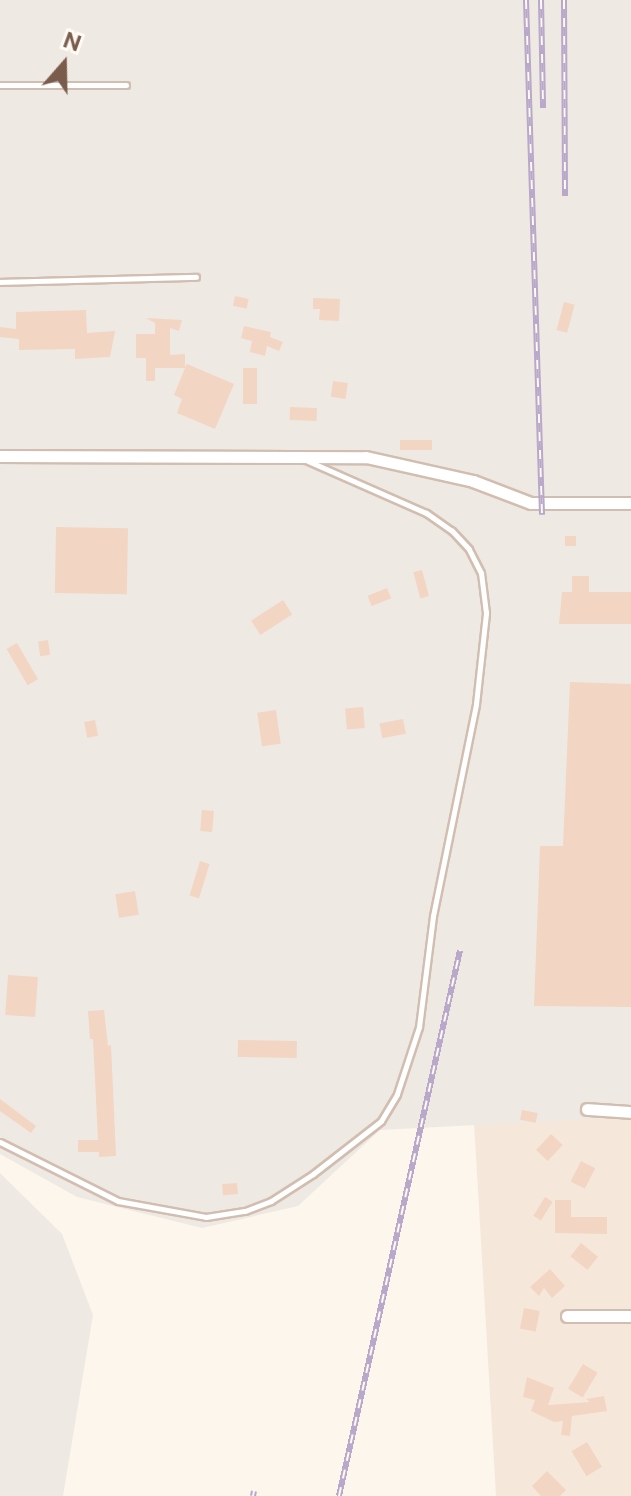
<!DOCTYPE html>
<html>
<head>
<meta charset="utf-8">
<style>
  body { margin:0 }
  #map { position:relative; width:631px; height:1496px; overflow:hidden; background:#fdf6ec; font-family:"Public Sans",sans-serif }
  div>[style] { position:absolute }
  .residential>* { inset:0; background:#f5e8da }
  .industrial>* { inset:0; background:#efe9e4 }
  .building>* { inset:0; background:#f3d5c3; transform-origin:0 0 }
  .roads { filter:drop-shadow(2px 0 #d1beb0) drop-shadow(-2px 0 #d1beb0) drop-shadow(0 2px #d1beb0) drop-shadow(0 -2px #d1beb0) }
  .service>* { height:5px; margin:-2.5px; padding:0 2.5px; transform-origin:2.5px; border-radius:2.5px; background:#fff }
  .minor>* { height:11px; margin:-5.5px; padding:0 5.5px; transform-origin:5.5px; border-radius:5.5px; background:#fff }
  .rail>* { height:6px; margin-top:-3px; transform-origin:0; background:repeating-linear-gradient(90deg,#fffaf3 0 9px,#b9a8c9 0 18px); box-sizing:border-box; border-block:2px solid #b9a8c9 }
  span { translate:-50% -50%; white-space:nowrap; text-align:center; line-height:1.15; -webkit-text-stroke:8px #fffaf3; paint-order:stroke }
  .north { position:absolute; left:24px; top:24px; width:80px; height:80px; -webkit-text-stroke:6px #fffaf3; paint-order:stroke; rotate:20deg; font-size:22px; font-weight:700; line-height:32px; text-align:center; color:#7a5c4d }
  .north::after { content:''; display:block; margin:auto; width:28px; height:36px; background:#7a5c4d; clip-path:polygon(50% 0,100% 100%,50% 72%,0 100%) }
</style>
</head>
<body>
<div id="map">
  <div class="residential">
    <div style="clip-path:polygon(631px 1117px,631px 1496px,496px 1496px,474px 1123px)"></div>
  </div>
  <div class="industrial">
    <div style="clip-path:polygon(0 0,631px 0,631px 1117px,380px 1130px,298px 1206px,202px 1228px,77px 1197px,0 1154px)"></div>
    <div style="clip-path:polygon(0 1173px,62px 1234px,93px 1315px,63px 1496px,0 1496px)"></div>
  </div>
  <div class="building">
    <div style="left:235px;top:296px;width:14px;height:10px;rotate:12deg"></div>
    <div style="clip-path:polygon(313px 298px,340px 299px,339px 321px,319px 320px,320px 309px,313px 309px)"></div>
    <div style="left:564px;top:302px;width:11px;height:29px;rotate:15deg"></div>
    <div style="clip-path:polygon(86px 310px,87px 333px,115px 331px,110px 357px,75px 359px,75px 349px,19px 350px,19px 339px,0 337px,0 327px,16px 329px,16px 312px)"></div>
    <div style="clip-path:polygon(146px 318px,182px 320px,179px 331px,170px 328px,170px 355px,185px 354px,185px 367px,187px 364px,234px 384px,215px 429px,177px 413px,182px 399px,174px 395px,185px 368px,155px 368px,155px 381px,146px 381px,146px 358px,136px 358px,136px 334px,155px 334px,155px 323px)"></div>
    <div style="clip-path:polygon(244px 326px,271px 332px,270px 337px,283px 342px,279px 351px,267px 346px,265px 356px,250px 352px,252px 341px,241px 338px)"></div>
    <div style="left:243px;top:368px;width:14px;height:36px"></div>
    <div style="left:333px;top:381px;width:15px;height:16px;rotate:8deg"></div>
    <div style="left:290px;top:407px;width:27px;height:13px;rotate:2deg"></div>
    <div style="left:432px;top:440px;width:10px;height:32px;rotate:90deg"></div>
    <div style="left:56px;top:527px;width:72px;height:66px;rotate:1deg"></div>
    <div style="left:565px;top:536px;width:11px;height:10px"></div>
    <div style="left:422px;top:570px;width:27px;height:9px;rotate:75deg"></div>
    <div style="clip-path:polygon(572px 576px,589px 576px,589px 592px,631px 592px,631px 624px,559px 624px,562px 592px,572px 592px)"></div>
    <div style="left:387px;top:588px;width:11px;height:21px;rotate:68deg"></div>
    <div style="left:283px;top:600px;width:17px;height:38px;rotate:57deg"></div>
    <div style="left:48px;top:640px;width:15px;height:10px;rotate:82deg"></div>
    <div style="left:17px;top:643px;width:42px;height:12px;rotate:60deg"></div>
    <div style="clip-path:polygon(570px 682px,631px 684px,631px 1007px,534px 1006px,540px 846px,563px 846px)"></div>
    <div style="left:363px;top:707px;width:21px;height:18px;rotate:85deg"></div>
    <div style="left:276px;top:710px;width:34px;height:19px;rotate:82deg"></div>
    <div style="left:403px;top:719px;width:15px;height:24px;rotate:79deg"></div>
    <div style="left:95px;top:720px;width:16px;height:11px;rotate:79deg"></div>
    <div style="left:202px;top:810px;width:12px;height:21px;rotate:5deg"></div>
    <div style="left:200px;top:861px;width:10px;height:36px;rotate:17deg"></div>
    <div style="left:135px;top:891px;width:24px;height:20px;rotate:81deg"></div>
    <div style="left:8px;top:975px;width:30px;height:40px;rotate:4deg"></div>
    <div style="clip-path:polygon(104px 1010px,108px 1046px,111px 1045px,116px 1156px,99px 1157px,99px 1152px,78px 1152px,78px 1140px,98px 1140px,93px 1039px,90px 1039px,88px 1011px)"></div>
    <div style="left:238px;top:1040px;width:59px;height:17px;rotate:1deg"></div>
    <div style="clip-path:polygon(0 1099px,36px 1126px,31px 1133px,0 1111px)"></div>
    <div style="left:522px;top:1110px;width:16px;height:10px;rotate:11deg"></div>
    <div style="left:551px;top:1134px;width:16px;height:22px;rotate:43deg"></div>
    <div style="left:581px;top:1161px;width:16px;height:23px;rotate:27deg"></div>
    <div style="left:237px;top:1183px;width:11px;height:15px;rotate:85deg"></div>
    <div style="left:545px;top:1197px;width:9px;height:22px;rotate:32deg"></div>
    <div style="clip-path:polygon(555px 1200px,571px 1200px,571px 1217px,607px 1217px,607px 1234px,555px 1233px)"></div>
    <div style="left:581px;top:1243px;width:22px;height:17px;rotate:39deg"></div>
    <div style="clip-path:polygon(550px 1269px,565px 1286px,552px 1298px,544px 1288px,539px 1296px,530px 1287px)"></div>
    <div style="left:524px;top:1308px;width:16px;height:21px;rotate:11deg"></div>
    <div style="left:583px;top:1364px;width:17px;height:29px;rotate:31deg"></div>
    <div style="clip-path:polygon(527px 1377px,554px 1388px,548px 1405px,590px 1402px,586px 1399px,604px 1396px,607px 1411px,572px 1416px,570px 1436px,561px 1435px,563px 1421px,554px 1422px,531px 1411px,535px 1400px,523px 1397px)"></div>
    <div style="left:587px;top:1442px;width:29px;height:18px;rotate:59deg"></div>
    <div style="clip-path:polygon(547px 1471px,566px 1490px,560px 1496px,541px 1496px,532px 1486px)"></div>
  </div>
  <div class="roads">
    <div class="service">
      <div style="left:0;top:85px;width:126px"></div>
      <div style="left:0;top:282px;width:196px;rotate:-1.5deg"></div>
      <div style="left:0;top:1142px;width:132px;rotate:26.6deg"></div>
      <div style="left:118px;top:1201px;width:89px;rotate:10.3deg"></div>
      <div style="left:206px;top:1217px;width:39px;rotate:-9deg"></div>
      <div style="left:245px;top:1211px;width:28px;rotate:-21deg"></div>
      <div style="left:271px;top:1201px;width:50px;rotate:-32.7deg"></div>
      <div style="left:313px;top:1174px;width:86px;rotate:-37.9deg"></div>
      <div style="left:381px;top:1121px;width:31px;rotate:-59deg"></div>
      <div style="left:397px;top:1094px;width:71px;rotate:-71.8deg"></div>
      <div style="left:419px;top:1027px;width:112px;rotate:-82.8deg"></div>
      <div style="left:433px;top:916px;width:216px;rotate:-78.5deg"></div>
      <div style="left:476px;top:704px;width:92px;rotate:-83.7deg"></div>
      <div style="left:486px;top:613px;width:40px;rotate:-97.1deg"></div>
      <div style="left:481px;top:573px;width:27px;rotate:-117deg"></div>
      <div style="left:469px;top:549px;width:25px;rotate:-133deg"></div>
      <div style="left:452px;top:531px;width:32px;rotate:-145deg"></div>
      <div style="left:426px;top:513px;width:129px;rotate:-156.2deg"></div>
    </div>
    <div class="minor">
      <div style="left:0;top:456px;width:366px;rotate:0.2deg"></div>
      <div style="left:366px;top:457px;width:110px;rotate:12.6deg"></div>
      <div style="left:473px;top:481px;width:62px;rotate:20.8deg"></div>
      <div style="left:531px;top:503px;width:100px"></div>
      <div style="left:587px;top:1109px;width:44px;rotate:3.9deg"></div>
      <div style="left:567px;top:1316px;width:64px"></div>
    </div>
  </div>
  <div class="rail">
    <div style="left:526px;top:0;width:515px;rotate:88.22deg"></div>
    <div style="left:541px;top:0;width:108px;rotate:88.9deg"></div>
    <div style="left:564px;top:0;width:196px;rotate:89.7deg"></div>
    <div style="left:253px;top:1496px;width:5px;rotate:-79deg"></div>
    <div style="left:339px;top:1496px;width:559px;rotate:-77.5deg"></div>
  </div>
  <div class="north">N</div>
</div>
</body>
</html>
